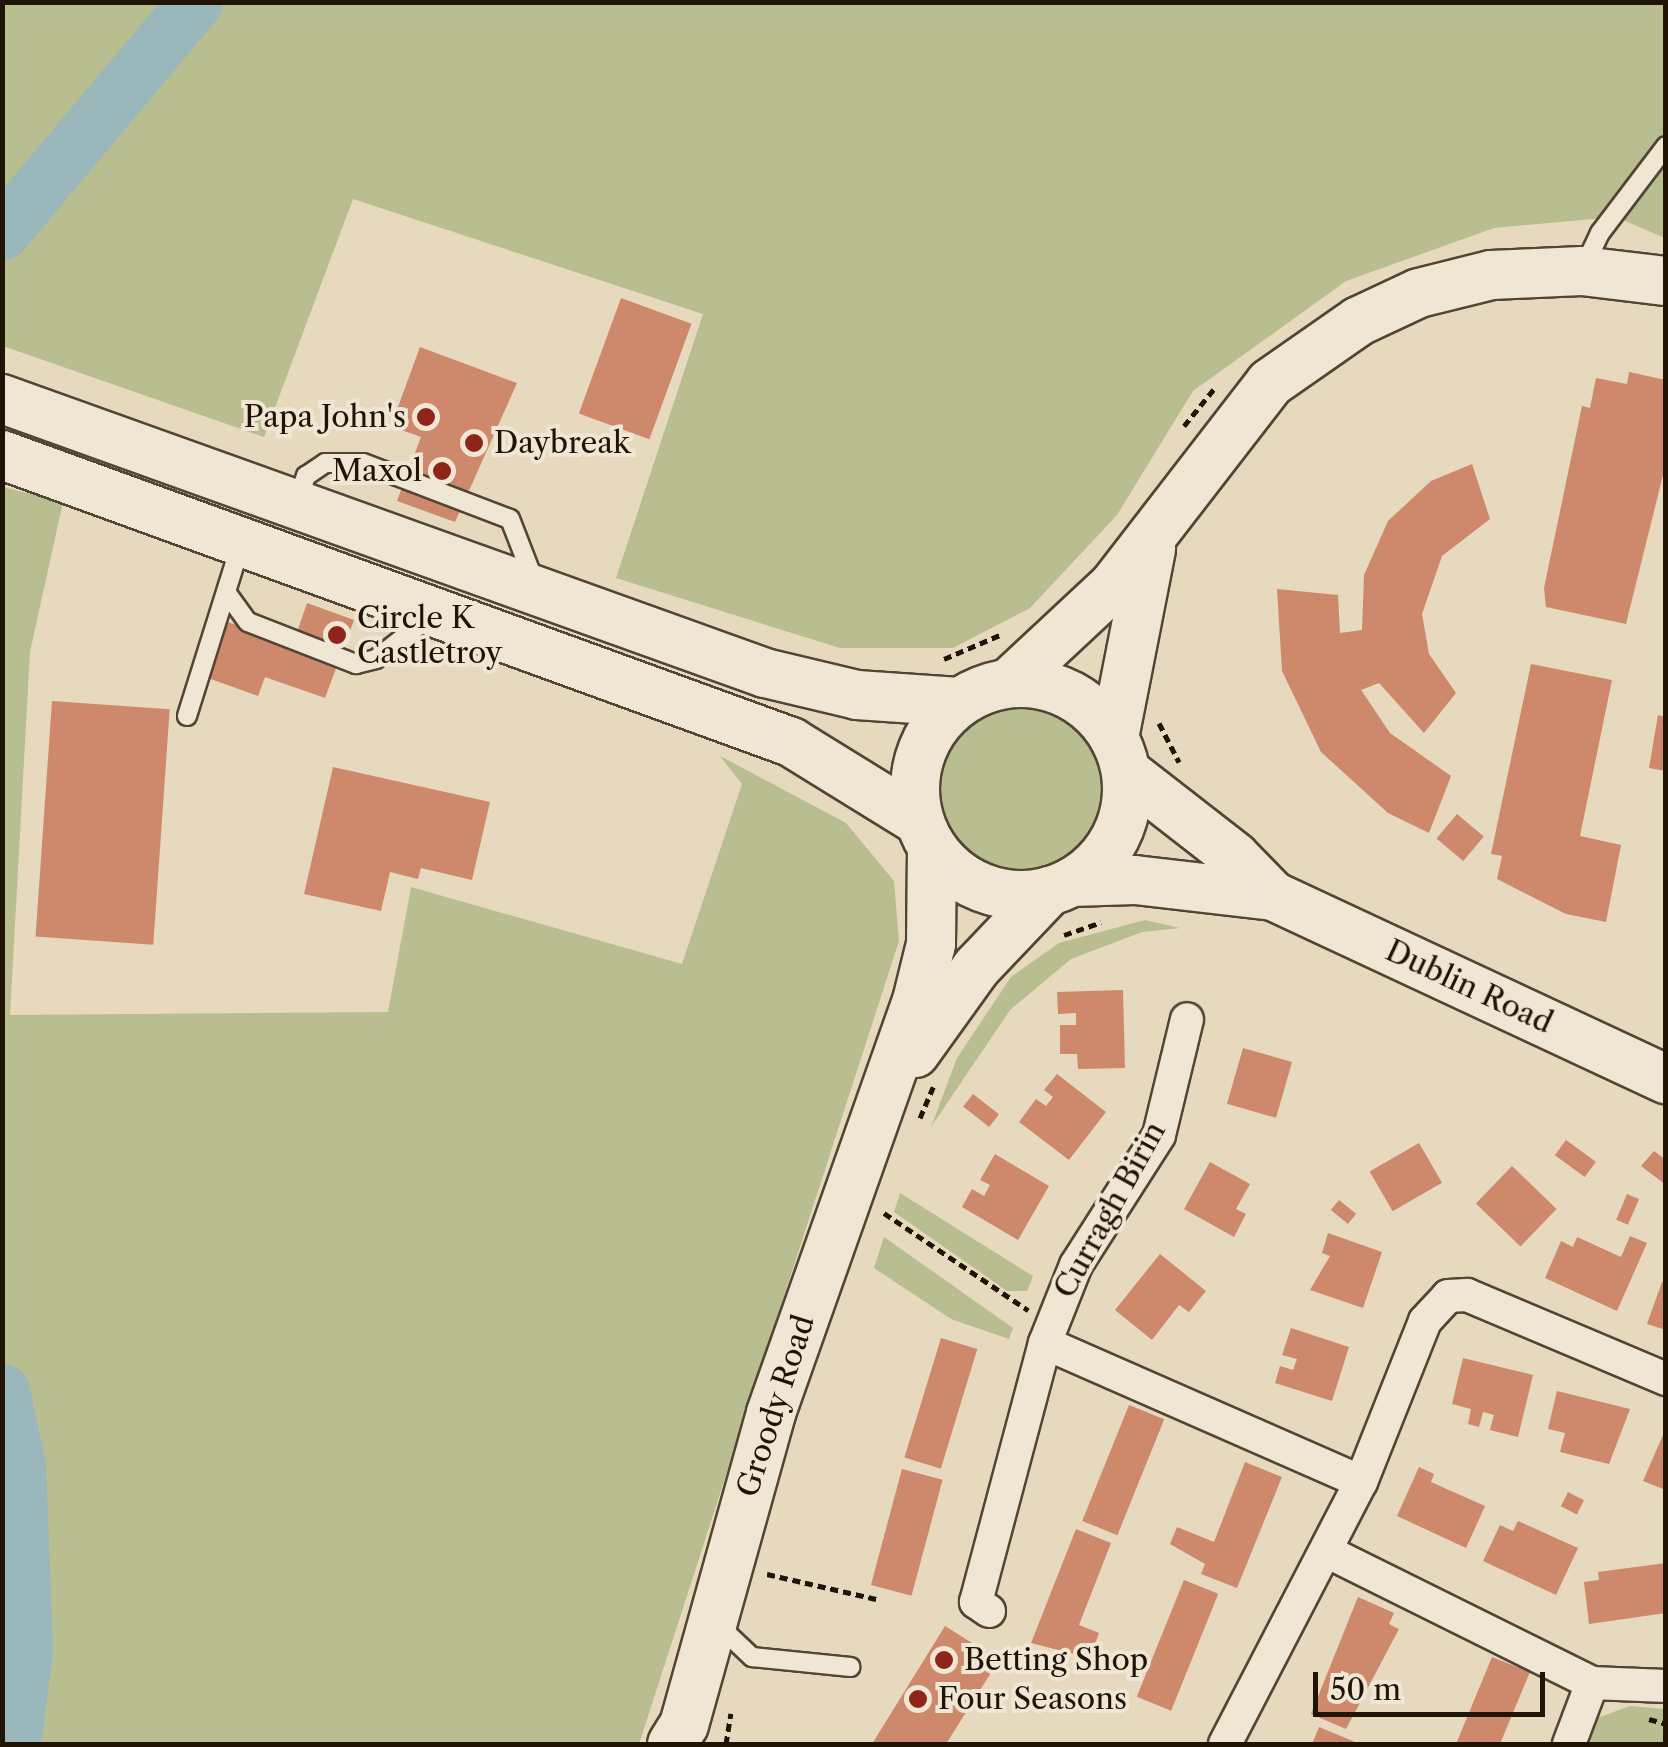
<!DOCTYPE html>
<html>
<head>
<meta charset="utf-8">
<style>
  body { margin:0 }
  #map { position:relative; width:1668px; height:1747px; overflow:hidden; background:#e6d9bd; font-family:"Libre Caslon Text",serif }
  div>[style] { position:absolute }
  .green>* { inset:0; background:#b8be8f }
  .round { border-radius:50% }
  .river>* { height:55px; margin:-27.5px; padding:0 27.5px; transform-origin:27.5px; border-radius:27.5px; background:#9ab7bb }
  .building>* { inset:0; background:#ce886c; transform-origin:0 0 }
  .path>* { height:5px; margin-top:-2.5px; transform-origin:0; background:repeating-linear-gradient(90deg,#201406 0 8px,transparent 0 13px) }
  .roads { filter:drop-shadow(2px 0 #524534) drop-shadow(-2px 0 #524534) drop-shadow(0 2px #524534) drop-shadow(0 -2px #524534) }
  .lane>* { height:18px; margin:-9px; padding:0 9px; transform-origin:9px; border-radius:9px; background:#efe6d4 }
  .street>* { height:32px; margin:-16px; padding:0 16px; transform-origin:16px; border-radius:16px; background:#efe6d4 }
  .secondary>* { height:48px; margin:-24px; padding:0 24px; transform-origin:24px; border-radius:24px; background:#efe6d4 }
  .secondary>.ring { margin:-24px; padding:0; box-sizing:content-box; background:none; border:48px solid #efe6d4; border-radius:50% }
  .dots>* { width:28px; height:28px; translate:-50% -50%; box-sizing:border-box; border:5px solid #efe6d4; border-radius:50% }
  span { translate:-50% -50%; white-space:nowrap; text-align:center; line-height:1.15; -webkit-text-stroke:8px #efe6d4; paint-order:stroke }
  .poi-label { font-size:30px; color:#201406 }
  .right { translate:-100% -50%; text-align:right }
  .left { translate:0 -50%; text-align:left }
  .street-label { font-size:30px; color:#201406 }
  .frame { position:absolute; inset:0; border:5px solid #201406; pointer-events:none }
  .scale { position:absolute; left:1313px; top:1672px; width:232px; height:45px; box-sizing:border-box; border:5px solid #201406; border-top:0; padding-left:12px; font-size:30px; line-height:35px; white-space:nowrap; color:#201406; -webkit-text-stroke:8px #efe6d4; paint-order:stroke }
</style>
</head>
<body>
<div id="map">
  <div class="green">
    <div style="clip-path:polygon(3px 3px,1665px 3px,1665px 238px,1616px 217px,1494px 228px,1346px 281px,1193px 391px,1117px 515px,1030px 608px,953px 648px,840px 648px,616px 578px,703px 314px,353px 199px,264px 437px,3px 346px)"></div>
    <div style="clip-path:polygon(3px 487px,63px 502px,30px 652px,10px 1015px,388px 1012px,411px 887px,682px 964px,742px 784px,720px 756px,846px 823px,894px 881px,899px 941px,639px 1744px,3px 1744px)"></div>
    <div class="round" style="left:933px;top:698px;width:178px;height:178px"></div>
    <div style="clip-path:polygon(1145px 920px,1180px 928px,1142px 932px,1071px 959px,1010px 1010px,931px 1127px,957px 1058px,1011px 977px,1059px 943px)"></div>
    <div style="clip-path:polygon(900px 1193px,1033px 1276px,1027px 1291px,1007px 1291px,894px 1212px)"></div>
    <div style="clip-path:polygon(884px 1237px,1013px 1328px,1009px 1339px,951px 1319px,874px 1268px)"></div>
    <div style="clip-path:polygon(1630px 1706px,1665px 1709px,1665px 1744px,1585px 1744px,1597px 1718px)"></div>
  </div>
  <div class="river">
    <div style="left:2px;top:232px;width:300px;rotate:-50deg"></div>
    <div style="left:2px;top:1391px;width:77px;rotate:78deg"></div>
    <div style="left:18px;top:1466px;width:183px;rotate:87.8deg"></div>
    <div style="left:25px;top:1649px;width:96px;rotate:97.2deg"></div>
  </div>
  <div class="building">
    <div style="left:621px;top:298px;width:75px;height:123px;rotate:20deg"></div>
    <div style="clip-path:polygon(420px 347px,517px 383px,455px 522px,397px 501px,421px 437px,391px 426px)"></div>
    <div style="clip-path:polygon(1629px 372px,1666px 380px,1666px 463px,1626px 624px,1546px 607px,1544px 588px,1582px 406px,1590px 408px,1596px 378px,1627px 384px)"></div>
    <div style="clip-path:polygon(1472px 464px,1490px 519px,1442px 556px,1422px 614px,1429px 654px,1456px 693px,1424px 733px,1379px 683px,1361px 690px,1390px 733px,1451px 776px,1429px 833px,1388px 813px,1321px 752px,1282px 671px,1277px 589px,1338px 595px,1340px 633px,1362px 630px,1364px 575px,1388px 521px,1431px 481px)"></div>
    <div style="clip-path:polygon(307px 603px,354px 620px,325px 698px,265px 677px,258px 696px,208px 678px,228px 622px,264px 635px,296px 635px)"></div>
    <div style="clip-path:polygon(1531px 664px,1612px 680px,1580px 836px,1621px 845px,1606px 922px,1566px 914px,1497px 879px,1502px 856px,1491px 854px)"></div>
    <div style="left:52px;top:701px;width:118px;height:236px;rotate:4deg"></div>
    <div style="clip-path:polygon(1658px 715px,1666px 717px,1666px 771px,1649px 768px)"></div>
    <div style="clip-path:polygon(333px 767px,490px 802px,472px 880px,421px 868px,418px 879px,390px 872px,381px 911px,304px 894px)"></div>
    <div style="left:1457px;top:814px;width:35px;height:32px;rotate:40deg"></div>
    <div style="clip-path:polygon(1123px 990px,1125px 1068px,1078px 1069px,1077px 1054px,1060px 1054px,1060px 1025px,1076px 1025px,1076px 1013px,1058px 1014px,1057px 992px)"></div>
    <div style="left:1243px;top:1048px;width:51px;height:58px;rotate:16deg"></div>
    <div style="clip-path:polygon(1057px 1074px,1106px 1112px,1069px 1160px,1019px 1122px,1036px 1099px,1046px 1106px,1053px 1097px,1044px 1090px)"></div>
    <div style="left:973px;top:1094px;width:33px;height:16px;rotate:38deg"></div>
    <div style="left:1566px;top:1140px;width:37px;height:19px;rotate:36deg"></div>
    <div style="left:1419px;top:1143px;width:46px;height:57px;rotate:60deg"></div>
    <div style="clip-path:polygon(1654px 1151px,1666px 1160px,1666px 1185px,1641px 1166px)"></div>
    <div style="clip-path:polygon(995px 1154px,1049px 1186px,1018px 1240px,962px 1207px,972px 1189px,984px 1196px,990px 1185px,980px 1180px)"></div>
    <div style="clip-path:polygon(1210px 1162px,1250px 1184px,1236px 1209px,1246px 1214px,1234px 1237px,1184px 1209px)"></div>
    <div style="left:1512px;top:1166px;width:62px;height:52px;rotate:44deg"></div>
    <div style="left:1627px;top:1194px;width:13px;height:28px;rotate:23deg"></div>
    <div style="left:1339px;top:1200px;width:22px;height:13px;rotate:39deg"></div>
    <div style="clip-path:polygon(1328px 1233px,1382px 1252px,1363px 1308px,1310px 1290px,1330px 1256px,1322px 1253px)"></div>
    <div style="clip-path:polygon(1630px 1236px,1647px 1243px,1617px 1311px,1545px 1278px,1561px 1241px,1573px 1247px,1577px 1237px,1621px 1257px)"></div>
    <div style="clip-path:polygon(1160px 1254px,1206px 1291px,1189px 1312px,1179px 1305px,1152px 1340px,1115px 1310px)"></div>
    <div style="clip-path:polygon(1662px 1282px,1666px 1283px,1666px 1330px,1647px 1324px)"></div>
    <div style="clip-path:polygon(1291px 1328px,1349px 1347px,1332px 1401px,1275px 1383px,1280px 1366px,1293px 1370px,1297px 1359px,1282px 1355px)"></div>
    <div style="left:941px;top:1338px;width:38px;height:125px;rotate:17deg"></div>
    <div style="clip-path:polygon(1463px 1358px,1533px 1375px,1518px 1437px,1490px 1430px,1494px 1415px,1483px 1412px,1479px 1427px,1468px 1424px,1471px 1409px,1452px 1404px)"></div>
    <div style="clip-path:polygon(1557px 1391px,1630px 1409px,1609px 1464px,1560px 1452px,1565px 1433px,1548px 1429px)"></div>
    <div style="left:1129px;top:1405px;width:38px;height:125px;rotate:22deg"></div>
    <div style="clip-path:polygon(1666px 1428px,1666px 1484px,1663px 1489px,1643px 1481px)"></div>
    <div style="clip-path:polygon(1245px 1462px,1282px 1477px,1237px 1588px,1201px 1574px,1205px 1564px,1170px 1544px,1177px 1527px,1214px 1542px)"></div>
    <div style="clip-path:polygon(1419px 1467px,1434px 1474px,1431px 1482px,1485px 1506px,1466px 1548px,1397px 1516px)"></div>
    <div style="left:902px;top:1469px;width:42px;height:120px;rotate:15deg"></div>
    <div style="left:1568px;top:1492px;width:18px;height:16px;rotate:27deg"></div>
    <div style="clip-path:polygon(1518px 1521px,1578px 1548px,1556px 1595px,1483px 1561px,1500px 1525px,1513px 1531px)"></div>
    <div style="clip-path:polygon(1076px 1529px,1111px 1543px,1079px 1625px,1099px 1633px,1090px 1658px,1031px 1643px)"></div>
    <div style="clip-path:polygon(1666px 1563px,1666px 1613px,1589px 1624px,1584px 1582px,1599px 1580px,1598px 1572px)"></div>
    <div style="left:1184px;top:1580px;width:37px;height:126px;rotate:22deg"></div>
    <div style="clip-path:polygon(1358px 1597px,1394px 1613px,1389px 1624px,1399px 1629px,1346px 1729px,1311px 1714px)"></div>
    <div style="clip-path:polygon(945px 1626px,999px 1660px,946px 1744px,872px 1744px)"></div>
    <div style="clip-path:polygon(1492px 1657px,1530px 1672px,1517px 1703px,1500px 1744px,1456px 1744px)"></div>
    <div style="clip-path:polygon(1319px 1727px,1360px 1744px,1312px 1744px)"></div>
  </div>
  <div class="path">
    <div style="left:1184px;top:426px;width:48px;rotate:-51deg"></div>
    <div style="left:944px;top:659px;width:63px;rotate:-23.3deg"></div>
    <div style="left:1159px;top:723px;width:44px;rotate:62.9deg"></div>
    <div style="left:1064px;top:935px;width:39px;rotate:-19deg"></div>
    <div style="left:920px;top:1118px;width:34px;rotate:-67deg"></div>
    <div style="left:884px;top:1213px;width:174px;rotate:34deg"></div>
    <div style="left:767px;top:1574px;width:112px;rotate:12.9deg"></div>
    <div style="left:1649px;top:1719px;width:18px;rotate:16deg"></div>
    <div style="left:726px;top:1744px;width:31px;rotate:-81deg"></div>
  </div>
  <div class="roads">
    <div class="lane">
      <div style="left:1582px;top:271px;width:42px;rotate:-64.7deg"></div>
      <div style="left:1600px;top:233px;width:109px;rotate:-52.8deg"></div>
      <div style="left:297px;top:502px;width:28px;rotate:-71deg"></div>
      <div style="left:306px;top:476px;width:23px;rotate:-34deg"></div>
      <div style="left:325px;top:463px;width:38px"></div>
      <div style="left:363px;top:463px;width:157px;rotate:20.9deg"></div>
      <div style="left:510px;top:519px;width:72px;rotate:68.8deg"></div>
      <div style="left:226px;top:592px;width:37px;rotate:54deg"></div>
      <div style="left:248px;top:622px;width:116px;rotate:21.3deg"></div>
      <div style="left:356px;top:664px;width:21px;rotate:-14deg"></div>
      <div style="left:376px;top:659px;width:63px;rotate:-38deg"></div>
      <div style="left:187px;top:716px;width:180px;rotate:-72.6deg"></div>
      <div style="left:718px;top:1625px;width:47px;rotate:43.3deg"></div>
      <div style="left:752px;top:1657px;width:99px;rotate:5.8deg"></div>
    </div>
    <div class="street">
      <div style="left:1045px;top:1343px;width:84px;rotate:-68.3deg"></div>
      <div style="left:1076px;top:1265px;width:154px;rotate:-57.4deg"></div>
      <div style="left:1159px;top:1135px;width:119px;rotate:-76.4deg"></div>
      <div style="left:1328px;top:1552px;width:295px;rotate:26.4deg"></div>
      <div style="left:1592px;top:1683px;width:74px;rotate:2.3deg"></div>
      <div style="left:989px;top:1611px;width:16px;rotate:-145deg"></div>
      <div style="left:976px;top:1602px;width:268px;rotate:-75.1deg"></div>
      <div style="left:1045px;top:1343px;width:345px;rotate:23.7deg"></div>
      <div style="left:1225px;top:1744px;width:295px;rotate:-62.6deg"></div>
      <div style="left:1361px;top:1482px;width:173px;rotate:-68.3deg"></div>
      <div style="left:1425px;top:1321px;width:34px;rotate:-47deg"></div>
      <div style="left:1448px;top:1296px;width:19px;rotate:-3deg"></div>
      <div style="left:1467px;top:1295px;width:216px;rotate:22.9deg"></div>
      <div style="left:1569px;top:1744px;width:65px;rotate:-69.3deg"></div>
    </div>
    <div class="secondary">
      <div style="left:2px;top:399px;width:811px;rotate:19.75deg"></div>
      <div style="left:765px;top:673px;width:95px;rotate:13.4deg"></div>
      <div style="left:857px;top:695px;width:102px;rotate:3.9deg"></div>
      <div style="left:2px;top:455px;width:840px;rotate:19.99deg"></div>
      <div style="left:791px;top:742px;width:150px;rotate:31.7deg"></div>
      <div style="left:1009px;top:683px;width:144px;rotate:-43deg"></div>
      <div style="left:1114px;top:585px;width:255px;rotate:-52.3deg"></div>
      <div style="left:1270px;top:383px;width:108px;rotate:-34.9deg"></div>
      <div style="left:1359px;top:321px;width:66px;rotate:-25deg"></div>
      <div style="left:1419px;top:293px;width:74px;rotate:-14deg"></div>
      <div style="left:1491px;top:275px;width:91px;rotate:-2.5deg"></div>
      <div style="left:1582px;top:271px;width:85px;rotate:6.8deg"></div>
      <div class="ring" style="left:915px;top:683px;width:164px;height:164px"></div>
      <div style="left:1114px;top:738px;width:193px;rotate:-78.9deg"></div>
      <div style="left:1126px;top:772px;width:138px;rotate:37.9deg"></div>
      <div style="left:1235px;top:857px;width:54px;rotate:45.7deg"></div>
      <div style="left:1072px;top:882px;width:63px;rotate:-1.8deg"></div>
      <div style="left:1135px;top:880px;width:139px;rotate:6.6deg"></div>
      <div style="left:1273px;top:896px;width:434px;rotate:25deg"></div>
      <div style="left:915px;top:1053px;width:105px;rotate:-54.3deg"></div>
      <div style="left:976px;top:968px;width:106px;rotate:-46.5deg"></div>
      <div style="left:672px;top:1744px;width:22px;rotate:-58deg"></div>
      <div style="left:684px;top:1725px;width:324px;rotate:-74.4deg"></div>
      <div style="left:771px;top:1413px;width:441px;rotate:-70.5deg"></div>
      <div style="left:918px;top:997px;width:55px;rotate:-76.2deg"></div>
      <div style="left:931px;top:944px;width:96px;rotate:-89.4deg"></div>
    </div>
  </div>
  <div class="dots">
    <div style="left:426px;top:417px;background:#8f2418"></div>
    <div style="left:474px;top:443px;background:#8f2418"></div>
    <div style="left:442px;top:471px;background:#8f2418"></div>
    <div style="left:337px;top:635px;background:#8f2418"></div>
    <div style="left:944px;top:1660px;background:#8f2418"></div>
    <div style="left:918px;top:1699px;background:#8f2418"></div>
  </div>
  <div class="poi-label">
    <span class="right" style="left:406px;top:417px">Papa John's</span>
    <span class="left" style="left:494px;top:443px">Daybreak</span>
    <span class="right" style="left:422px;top:471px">Maxol</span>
    <span class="left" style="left:357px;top:635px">Circle K<br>Castletroy</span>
    <span class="left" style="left:964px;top:1660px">Betting Shop</span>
    <span class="left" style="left:938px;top:1699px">Four Seasons</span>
  </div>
  <div class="street-label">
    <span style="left:1469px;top:987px;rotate:25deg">Dublin Road</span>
    <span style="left:1110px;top:1210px;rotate:-61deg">Curragh Birin</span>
    <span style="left:776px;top:1406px;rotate:-72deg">Groody Road</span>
  </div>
  <div class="frame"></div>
  <div class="scale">50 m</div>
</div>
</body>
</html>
